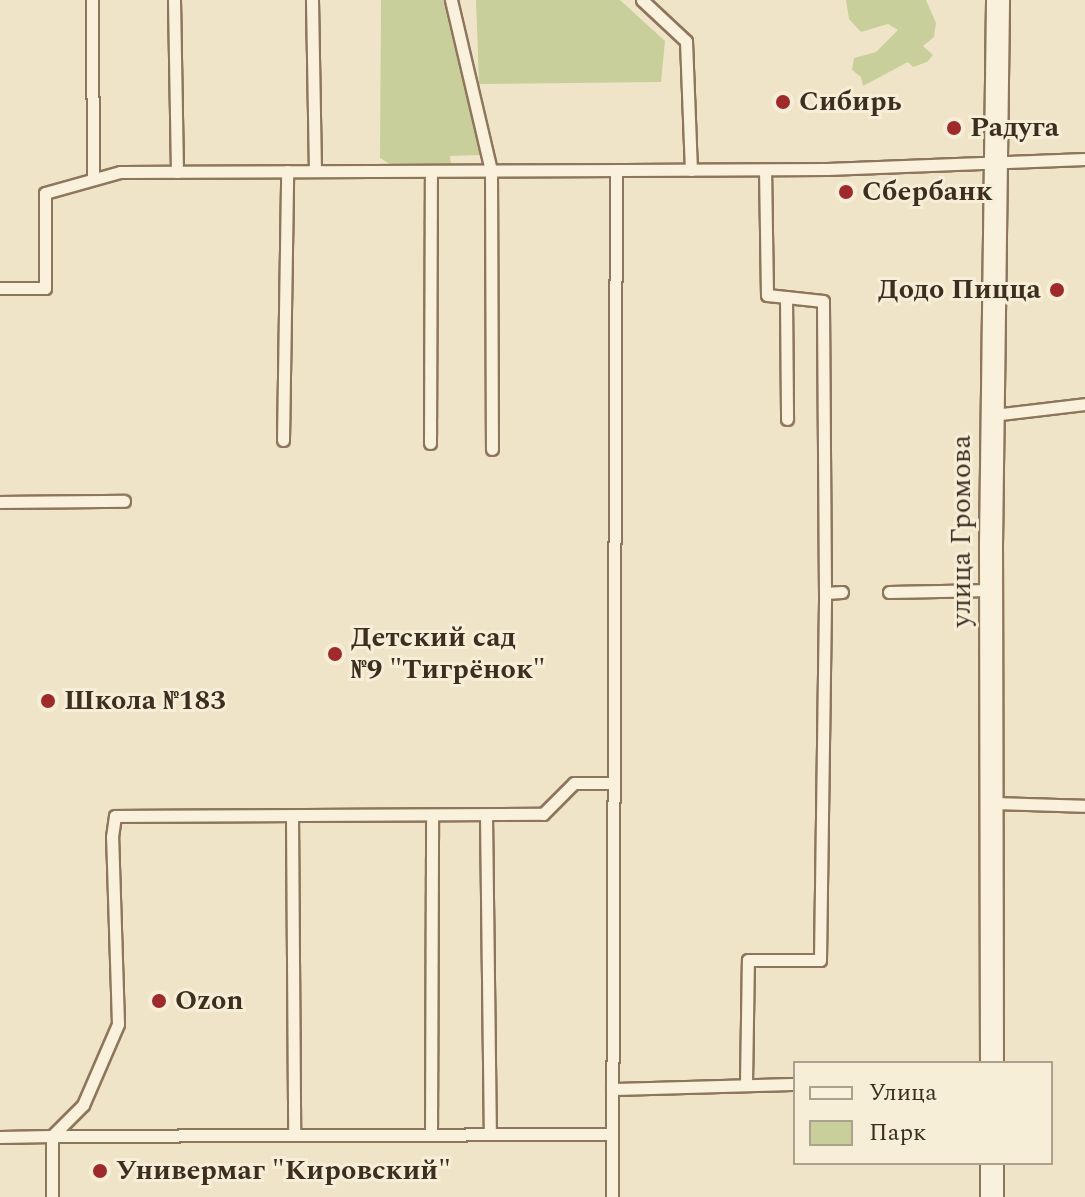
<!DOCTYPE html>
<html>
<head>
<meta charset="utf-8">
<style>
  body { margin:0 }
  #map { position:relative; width:1085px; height:1197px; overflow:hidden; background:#f0e4c8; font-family:Spectral,serif }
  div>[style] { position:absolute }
  .green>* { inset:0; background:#c9cf9b }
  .roads { filter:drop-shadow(2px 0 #8d765c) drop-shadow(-2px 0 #8d765c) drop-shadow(0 2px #8d765c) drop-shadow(0 -2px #8d765c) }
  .lane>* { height:11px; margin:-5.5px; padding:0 5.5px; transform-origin:5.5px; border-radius:5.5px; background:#faf1dc }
  .street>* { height:22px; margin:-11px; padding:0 11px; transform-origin:11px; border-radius:11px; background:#faf1dc }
  .dots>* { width:22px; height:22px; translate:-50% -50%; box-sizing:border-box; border:4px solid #f7eed8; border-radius:50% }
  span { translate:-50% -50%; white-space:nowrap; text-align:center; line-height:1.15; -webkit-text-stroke:6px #f7eed8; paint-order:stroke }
  .poi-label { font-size:28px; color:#3d2e20; font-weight:700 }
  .left { translate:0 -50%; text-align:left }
  .right { translate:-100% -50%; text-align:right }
  .street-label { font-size:28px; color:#3d2e20 }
  .legend { position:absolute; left:793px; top:1061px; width:260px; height:104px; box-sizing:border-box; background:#f7eed8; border:2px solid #ada18e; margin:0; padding:10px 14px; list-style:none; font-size:24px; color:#3d2e20 }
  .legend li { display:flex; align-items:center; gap:16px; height:40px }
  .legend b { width:40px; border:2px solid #ada18e }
</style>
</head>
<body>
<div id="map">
  <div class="green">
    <div style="clip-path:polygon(381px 0,443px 0,480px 155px,450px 156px,451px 164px,390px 164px,380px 158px)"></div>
    <div style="clip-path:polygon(476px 0,620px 0,665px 41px,661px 82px,479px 84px)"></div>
    <div style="clip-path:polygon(846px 0,926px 0,936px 23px,934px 37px,923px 46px,933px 55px,927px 62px,913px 67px,908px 62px,863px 86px,861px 77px,852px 70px,854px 58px,876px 52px,898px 30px,888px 24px,861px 32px,849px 19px)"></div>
  </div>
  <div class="roads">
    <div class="lane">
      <div style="left:92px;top:0;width:179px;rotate:89.7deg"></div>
      <div style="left:174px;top:0;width:172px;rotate:89deg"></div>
      <div style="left:312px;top:0;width:171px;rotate:89deg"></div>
      <div style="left:451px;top:0;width:176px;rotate:76.8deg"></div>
      <div style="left:491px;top:171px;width:278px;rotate:89.8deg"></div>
      <div style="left:642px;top:0;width:60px;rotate:43deg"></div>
      <div style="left:686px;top:41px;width:129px;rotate:87.8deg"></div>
      <div style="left:0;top:288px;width:45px"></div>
      <div style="left:45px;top:288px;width:95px;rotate:-90deg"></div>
      <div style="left:45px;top:193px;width:78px;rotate:-15.6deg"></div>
      <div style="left:120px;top:172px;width:707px;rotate:-0.24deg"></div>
      <div style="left:827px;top:169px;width:258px;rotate:-2.2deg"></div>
      <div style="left:786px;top:297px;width:122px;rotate:89.5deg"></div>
      <div style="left:993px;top:415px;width:93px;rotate:-6.8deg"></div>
      <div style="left:283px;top:440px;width:269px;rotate:-89.1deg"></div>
      <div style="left:430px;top:443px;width:272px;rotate:-89.8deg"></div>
      <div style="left:0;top:502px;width:124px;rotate:-0.5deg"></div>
      <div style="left:889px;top:592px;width:102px;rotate:-1.1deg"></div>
      <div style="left:825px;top:593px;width:17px;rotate:-3deg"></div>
      <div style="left:992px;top:803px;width:93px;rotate:1.8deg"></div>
      <div style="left:486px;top:815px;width:319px;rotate:89.3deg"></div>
      <div style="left:292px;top:816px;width:319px;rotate:89.6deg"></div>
      <div style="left:746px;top:1083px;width:123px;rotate:-89.1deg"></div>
      <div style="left:748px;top:960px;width:72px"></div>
      <div style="left:820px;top:960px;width:367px;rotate:-89.2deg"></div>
      <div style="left:825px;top:593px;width:292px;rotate:-90.4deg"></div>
      <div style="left:823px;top:301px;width:56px;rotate:-173.9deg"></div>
      <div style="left:767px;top:295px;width:125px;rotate:-90.9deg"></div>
      <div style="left:612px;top:1089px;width:183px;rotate:-1.6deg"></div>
      <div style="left:612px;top:1134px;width:560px;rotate:179.8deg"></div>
      <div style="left:52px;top:1136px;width:44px;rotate:-45deg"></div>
      <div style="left:83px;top:1105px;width:88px;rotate:-66.6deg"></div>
      <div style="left:118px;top:1024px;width:187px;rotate:-91.8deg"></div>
      <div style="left:112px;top:837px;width:21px;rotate:-82deg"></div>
      <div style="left:115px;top:816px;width:428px;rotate:-0.3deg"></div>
      <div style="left:543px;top:814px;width:44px;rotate:-45deg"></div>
      <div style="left:574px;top:783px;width:39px"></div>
      <div style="left:431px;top:1135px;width:320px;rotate:-89.8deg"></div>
      <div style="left:0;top:1137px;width:52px;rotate:-1.1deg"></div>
      <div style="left:52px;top:1136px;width:61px;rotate:90deg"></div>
      <div style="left:612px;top:1197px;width:1027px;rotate:-89.78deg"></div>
    </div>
    <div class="street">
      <div style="left:992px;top:1063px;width:518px;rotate:-90.11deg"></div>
      <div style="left:991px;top:545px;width:545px;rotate:-89.26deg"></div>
      <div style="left:992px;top:1197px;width:34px;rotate:-90deg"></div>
    </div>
  </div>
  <div class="dots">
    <div style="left:783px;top:102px;background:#9e2a2b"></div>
    <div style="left:954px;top:128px;background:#9e2a2b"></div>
    <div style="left:846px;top:192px;background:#9e2a2b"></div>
    <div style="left:1057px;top:290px;background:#9e2a2b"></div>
    <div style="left:335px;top:654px;background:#9e2a2b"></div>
    <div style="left:48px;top:701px;background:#9e2a2b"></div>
    <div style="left:159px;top:1001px;background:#9e2a2b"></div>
    <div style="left:100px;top:1171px;background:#9e2a2b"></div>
  </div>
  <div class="poi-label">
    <span class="left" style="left:799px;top:102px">Сибирь</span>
    <span class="left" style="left:970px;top:128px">Радуга</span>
    <span class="left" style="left:862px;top:192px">Сбербанк</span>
    <span class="right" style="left:1041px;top:290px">Додо Пицца</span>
    <span class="left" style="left:351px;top:654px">Детский сад<br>№9 "Тигрёнок"</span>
    <span class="left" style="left:64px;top:701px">Школа №183</span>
    <span class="left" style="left:175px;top:1001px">Ozon</span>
    <span class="left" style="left:116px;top:1171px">Универмаг "Кировский"</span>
  </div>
  <div class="street-label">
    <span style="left:962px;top:531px;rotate:-90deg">улица Громова</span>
  </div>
  <ul class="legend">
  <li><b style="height:10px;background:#faf1dc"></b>Улица</li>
  <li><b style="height:22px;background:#c9cf9b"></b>Парк</li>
  </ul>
</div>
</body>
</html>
